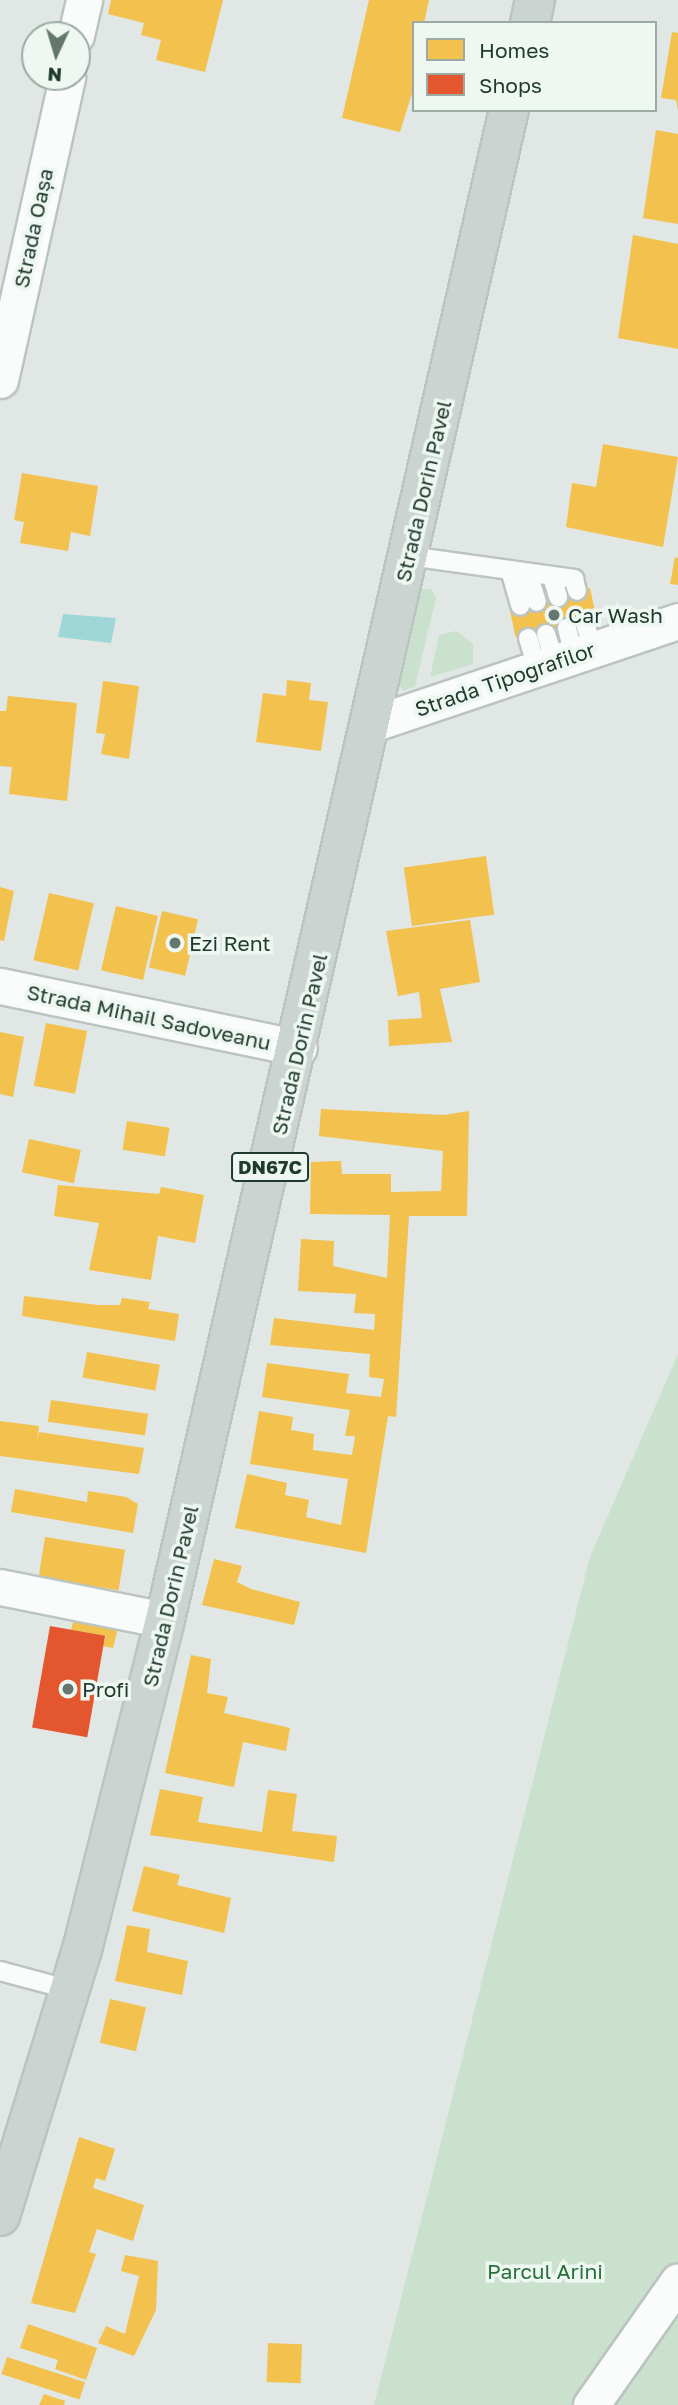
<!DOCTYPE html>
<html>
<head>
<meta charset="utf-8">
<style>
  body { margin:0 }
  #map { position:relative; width:678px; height:2405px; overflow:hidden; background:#e1e7e4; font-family:"Golos Text",sans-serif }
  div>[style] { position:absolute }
  .green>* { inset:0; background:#c9e1cd }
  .water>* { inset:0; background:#9fd6d7 }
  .homes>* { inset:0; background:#f2c14e; transform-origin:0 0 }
  .shops>* { inset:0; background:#e4572e; transform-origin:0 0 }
  .roads { filter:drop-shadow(2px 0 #bbc4c0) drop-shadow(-2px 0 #bbc4c0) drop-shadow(0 2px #bbc4c0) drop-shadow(0 -2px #bbc4c0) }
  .lane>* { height:18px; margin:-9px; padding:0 9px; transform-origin:9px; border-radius:9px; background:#fafbfb }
  .street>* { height:35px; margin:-17.5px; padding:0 17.5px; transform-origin:17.5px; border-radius:17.5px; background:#fafbfb }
  .primary>* { height:38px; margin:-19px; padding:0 19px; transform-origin:19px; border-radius:19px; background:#cbd4d0 }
  .dots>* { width:19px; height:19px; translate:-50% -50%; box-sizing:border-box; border:4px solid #eef7f1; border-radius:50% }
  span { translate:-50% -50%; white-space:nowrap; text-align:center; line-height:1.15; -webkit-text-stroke:7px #eef7f1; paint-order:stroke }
  .shield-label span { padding:2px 5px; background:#eef7f1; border:2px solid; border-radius:5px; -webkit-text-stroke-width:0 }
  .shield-label { font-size:19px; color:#1f3a2f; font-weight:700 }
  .street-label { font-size:21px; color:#1f3a2f }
  .poi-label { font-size:21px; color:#1f3a2f }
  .left { translate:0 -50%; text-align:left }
  .park-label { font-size:21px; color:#28713c }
  .legend { position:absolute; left:412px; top:21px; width:245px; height:91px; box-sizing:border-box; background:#eef7f1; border:2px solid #9baba3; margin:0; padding:9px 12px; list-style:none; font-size:21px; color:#1f3a2f }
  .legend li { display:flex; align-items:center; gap:14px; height:35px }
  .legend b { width:35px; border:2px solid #9baba3 }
  .north { position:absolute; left:21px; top:21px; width:70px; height:70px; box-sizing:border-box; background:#eef7f1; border:2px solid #9baba3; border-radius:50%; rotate:184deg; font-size:19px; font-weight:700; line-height:28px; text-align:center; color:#1f3a2f }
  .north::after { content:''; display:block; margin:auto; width:24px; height:32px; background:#63776e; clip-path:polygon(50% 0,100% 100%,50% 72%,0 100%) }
</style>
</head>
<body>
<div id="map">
  <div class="green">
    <div style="clip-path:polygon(420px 589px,431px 589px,436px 598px,415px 686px,403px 691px,399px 684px)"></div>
    <div style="clip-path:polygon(456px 631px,473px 644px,473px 664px,430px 677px,439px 635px)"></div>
    <div style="clip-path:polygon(678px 1354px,678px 2405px,374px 2405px,590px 1557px)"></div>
  </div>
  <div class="water">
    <div style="clip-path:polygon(63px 614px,116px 618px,111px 643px,58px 637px)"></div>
  </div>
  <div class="homes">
    <div style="clip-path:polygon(111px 0,223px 0,205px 72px,156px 60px,161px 40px,141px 35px,144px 23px,108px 14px)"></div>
    <div style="clip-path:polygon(369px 0,429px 0,424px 23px,414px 23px,414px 87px,400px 132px,342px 118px)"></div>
    <div style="clip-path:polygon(672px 32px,678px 33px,678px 111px,676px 100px,661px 98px)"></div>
    <div style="clip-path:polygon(656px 130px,678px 134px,678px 224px,643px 218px)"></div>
    <div style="clip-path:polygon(633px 235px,678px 244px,678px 349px,618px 338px)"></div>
    <div style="clip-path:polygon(603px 444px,678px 457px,663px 547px,566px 527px,572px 483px,596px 487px)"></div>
    <div style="clip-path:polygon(22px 473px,98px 486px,90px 536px,71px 532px,68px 551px,20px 543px,24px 522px,14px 520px)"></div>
    <div style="clip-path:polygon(675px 557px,678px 558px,678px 585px,670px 584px)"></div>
    <div style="left:590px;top:588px;width:33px;height:83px;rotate:78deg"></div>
    <div style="clip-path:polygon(287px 680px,311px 683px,309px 700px,328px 702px,321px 751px,256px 742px,263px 693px,286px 696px)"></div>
    <div style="clip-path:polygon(103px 681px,139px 686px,129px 759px,101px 754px,105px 734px,96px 733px)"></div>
    <div style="clip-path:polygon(8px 696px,77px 703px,67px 801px,9px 794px,12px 767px,0 766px,0 711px,6px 711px)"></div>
    <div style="left:486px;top:856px;width:59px;height:83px;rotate:82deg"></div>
    <div style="clip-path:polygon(0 887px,14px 891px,4px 941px,0 940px)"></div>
    <div style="left:49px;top:893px;width:46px;height:69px;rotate:13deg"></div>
    <div style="left:116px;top:906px;width:43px;height:66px;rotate:13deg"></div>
    <div style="left:162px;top:911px;width:37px;height:58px;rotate:13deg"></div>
    <div style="clip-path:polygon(470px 920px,480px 982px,440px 989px,452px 1042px,389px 1046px,388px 1020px,422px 1018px,419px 992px,398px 996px,386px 931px)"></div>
    <div style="left:46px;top:1023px;width:42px;height:64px;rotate:11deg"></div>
    <div style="clip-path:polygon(0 1032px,24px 1037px,13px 1097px,0 1094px)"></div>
    <div style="clip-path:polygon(321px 1109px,444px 1115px,469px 1111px,467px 1216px,409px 1216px,396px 1417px,388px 1416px,366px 1553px,235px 1528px,247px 1474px,287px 1483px,285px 1495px,309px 1500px,306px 1517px,341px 1525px,348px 1479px,250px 1464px,259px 1411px,293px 1417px,291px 1430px,314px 1434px,313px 1450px,352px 1455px,355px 1436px,345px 1436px,350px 1410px,262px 1397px,267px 1363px,349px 1374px,346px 1393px,381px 1397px,384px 1379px,369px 1377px,370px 1354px,270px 1345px,274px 1318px,374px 1330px,375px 1314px,354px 1313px,356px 1294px,298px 1291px,301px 1239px,334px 1241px,333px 1266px,387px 1278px,390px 1215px,310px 1214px,311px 1162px,341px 1161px,342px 1174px,391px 1174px,391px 1192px,441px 1191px,443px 1151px,319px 1136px)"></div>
    <div style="left:127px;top:1121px;width:43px;height:29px;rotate:9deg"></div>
    <div style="left:29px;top:1139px;width:53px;height:34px;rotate:12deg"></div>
    <div style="clip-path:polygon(58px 1185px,159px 1194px,161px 1187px,204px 1195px,195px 1243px,158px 1236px,151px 1280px,89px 1270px,99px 1223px,54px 1216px)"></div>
    <div style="clip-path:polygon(24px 1296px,98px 1305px,120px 1305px,122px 1298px,150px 1302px,148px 1309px,179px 1314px,175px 1341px,22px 1316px)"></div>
    <div style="left:87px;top:1352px;width:74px;height:26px;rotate:10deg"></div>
    <div style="left:51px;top:1400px;width:98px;height:22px;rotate:8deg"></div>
    <div style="clip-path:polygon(0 1421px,39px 1426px,37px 1441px,39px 1432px,144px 1448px,139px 1474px,0 1456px)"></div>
    <div style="clip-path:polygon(15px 1489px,87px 1502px,88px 1491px,126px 1497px,138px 1504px,133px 1533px,11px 1512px)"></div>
    <div style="left:45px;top:1537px;width:81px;height:41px;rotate:9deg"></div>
    <div style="clip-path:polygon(214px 1559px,242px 1566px,237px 1582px,251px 1589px,300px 1602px,294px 1625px,202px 1605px)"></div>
    <div style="clip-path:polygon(74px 1618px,118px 1628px,113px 1648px,103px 1646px,106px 1636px,71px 1630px)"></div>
    <div style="clip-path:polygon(191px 1655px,211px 1659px,207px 1693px,228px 1697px,224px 1713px,290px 1728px,286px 1751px,243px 1742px,234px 1787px,165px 1773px)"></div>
    <div style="clip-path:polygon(160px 1789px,203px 1797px,198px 1822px,262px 1832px,268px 1790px,297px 1794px,292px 1831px,337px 1836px,334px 1862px,150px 1835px)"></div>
    <div style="clip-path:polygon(144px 1866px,180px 1875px,177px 1885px,231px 1898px,224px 1933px,132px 1911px)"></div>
    <div style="clip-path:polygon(127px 1925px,150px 1929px,147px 1952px,188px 1961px,182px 1995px,115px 1981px)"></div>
    <div style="left:110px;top:1999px;width:37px;height:45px;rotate:13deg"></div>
    <div style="clip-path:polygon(79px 2137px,115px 2149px,105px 2181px,96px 2178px,93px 2188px,144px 2205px,133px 2241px,97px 2229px,89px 2252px,96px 2254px,75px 2313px,31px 2303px)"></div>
    <div style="clip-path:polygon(125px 2255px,158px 2261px,156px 2310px,134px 2356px,98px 2343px,106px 2326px,125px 2334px,139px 2276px,121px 2271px)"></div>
    <div style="clip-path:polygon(28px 2324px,97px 2348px,86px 2380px,55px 2369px,58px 2360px,20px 2348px)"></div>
    <div style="left:268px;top:2343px;width:34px;height:39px;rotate:2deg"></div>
    <div style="left:7px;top:2357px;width:82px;height:18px;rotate:18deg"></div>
    <div style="clip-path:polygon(44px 2394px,65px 2401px,64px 2405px,39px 2405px)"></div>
  </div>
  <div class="shops">
    <div style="left:50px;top:1626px;width:56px;height:103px;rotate:10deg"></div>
  </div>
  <div class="roads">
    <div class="lane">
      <div style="left:409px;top:556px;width:167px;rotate:7.9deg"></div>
      <div style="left:574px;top:579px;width:12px;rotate:76deg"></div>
      <div style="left:510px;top:570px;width:37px;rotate:74deg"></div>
      <div style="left:528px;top:573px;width:30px;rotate:73deg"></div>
      <div style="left:552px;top:577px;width:21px;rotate:73deg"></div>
      <div style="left:585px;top:623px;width:28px;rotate:73deg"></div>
      <div style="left:567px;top:628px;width:29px;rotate:76deg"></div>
      <div style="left:546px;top:634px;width:29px;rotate:72deg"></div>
      <div style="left:528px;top:638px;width:31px;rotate:73deg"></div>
      <div style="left:0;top:1971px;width:73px;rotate:15deg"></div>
    </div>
    <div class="street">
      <div style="left:76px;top:35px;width:36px;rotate:-77deg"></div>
      <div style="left:0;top:380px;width:310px;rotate:-77.5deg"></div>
      <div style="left:372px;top:724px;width:323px;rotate:-18.6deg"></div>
      <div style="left:0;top:986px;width:305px;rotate:11.7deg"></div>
      <div style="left:0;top:1587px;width:168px;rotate:11.3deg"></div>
      <div style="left:591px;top:2405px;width:151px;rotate:-54.9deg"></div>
    </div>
    <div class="primary">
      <div style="left:530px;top:23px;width:24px;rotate:-78deg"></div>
      <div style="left:0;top:2216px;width:278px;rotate:-72.9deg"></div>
      <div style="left:82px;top:1950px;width:340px;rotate:-75.9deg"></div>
      <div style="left:165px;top:1620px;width:1549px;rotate:-77.17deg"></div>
    </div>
  </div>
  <div class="dots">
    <div style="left:554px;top:615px;background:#63776e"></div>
    <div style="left:175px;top:943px;background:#63776e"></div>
    <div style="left:68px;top:1689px;background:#63776e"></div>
  </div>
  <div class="shield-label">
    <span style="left:270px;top:1167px">DN67C</span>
  </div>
  <div class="street-label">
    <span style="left:33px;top:228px;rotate:-78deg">Strada Oașa</span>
    <span style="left:423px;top:491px;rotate:-77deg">Strada Dorin Pavel</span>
    <span style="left:505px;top:679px;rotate:-19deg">Strada Tipografilor</span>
    <span style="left:149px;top:1017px;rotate:12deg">Strada Mihail Sadoveanu</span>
    <span style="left:299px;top:1044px;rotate:-77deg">Strada Dorin Pavel</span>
    <span style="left:170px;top:1596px;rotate:-77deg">Strada Dorin Pavel</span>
  </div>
  <div class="poi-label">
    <span class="left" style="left:568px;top:615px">Car Wash</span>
    <span class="left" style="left:189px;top:943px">Ezi Rent</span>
    <span class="left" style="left:82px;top:1689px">Profi</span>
  </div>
  <div class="park-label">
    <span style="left:545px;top:2271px">Parcul Arini</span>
  </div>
  <ul class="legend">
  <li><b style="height:19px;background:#f2c14e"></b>Homes</li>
  <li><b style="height:19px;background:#e4572e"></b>Shops</li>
  </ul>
  <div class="north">N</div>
</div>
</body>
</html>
